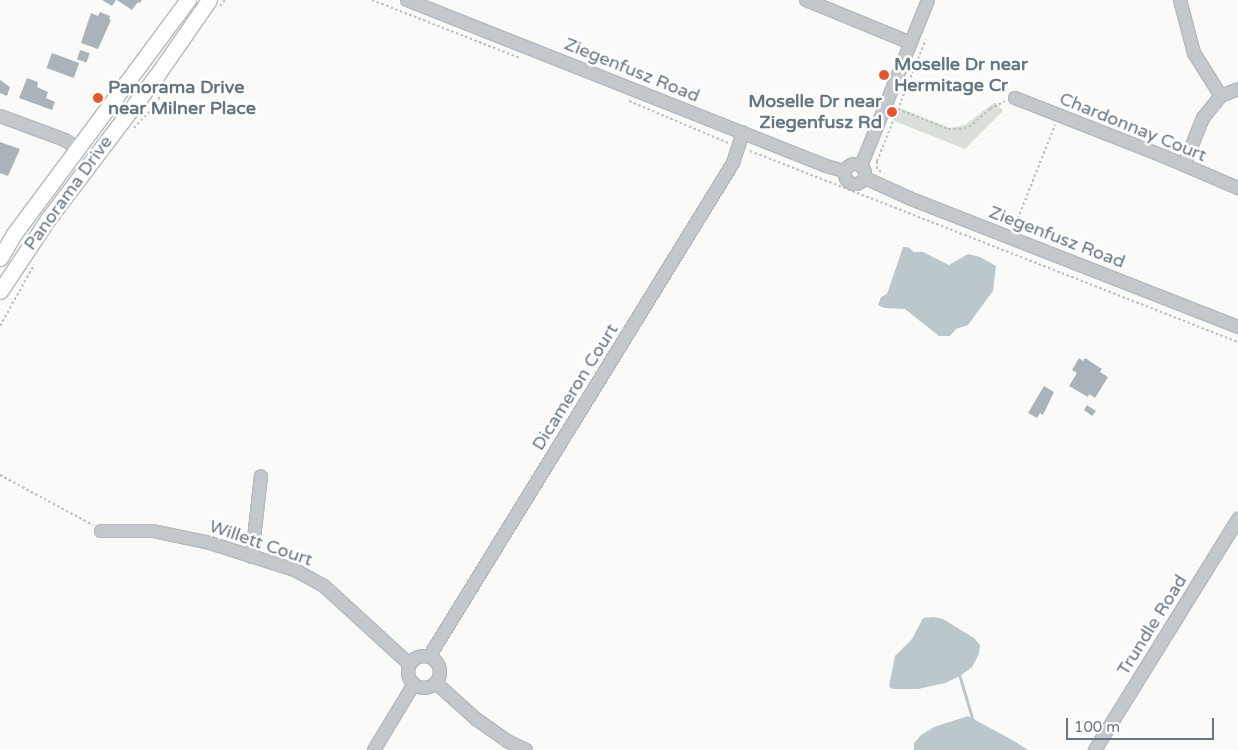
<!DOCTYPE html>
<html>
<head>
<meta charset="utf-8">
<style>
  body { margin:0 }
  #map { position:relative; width:1238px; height:750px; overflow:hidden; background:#fafaf8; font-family:"Varela Round",sans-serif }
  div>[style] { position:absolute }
  .green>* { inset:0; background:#dadfd7 }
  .water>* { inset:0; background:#bbc7cb }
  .stream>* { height:3px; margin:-1.5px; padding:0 1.5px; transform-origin:1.5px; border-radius:1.5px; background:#bbc7cb }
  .building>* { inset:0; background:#aab3b9; transform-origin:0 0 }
  .path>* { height:2px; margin-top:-1px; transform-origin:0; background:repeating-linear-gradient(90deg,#bbbfc2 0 2.5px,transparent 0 5px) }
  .roads { filter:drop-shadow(1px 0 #b5babe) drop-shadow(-1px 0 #b5babe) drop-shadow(0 1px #b5babe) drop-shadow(0 -1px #b5babe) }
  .minor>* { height:12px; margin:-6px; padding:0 6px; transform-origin:6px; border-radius:6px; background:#c3c8cc }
  .minor>.ring { margin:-6px; padding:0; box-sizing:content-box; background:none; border:12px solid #c3c8cc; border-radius:50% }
  .major>* { height:15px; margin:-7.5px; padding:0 7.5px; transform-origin:7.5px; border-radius:7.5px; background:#fff }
  .dots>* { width:14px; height:14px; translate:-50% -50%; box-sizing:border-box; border:2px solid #fff; border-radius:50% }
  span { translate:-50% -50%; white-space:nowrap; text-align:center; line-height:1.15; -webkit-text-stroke:5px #fff; paint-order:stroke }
  .poi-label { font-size:18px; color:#657683; font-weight:700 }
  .left { translate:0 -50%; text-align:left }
  .right { translate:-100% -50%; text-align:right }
  .street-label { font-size:18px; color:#657683 }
  .scale { position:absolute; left:1066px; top:718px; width:148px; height:22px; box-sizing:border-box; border:2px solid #657683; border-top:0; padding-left:6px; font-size:15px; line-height:18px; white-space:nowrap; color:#657683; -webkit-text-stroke:4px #fff; paint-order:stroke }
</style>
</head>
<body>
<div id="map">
  <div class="green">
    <div style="clip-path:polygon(995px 102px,1003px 111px,965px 149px,894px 121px,900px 108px,950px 128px,965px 125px)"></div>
  </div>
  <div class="water">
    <div style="clip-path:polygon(903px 247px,908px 247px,914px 252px,923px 252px,949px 265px,968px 254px,980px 257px,996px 266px,993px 291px,968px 325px,956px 329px,950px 336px,939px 336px,905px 309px,884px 308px,878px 305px,881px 297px,887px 294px)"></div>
    <div style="clip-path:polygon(934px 617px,943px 619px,974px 638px,980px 645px,979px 654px,972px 667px,960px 676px,945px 683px,918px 689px,892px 689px,889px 686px,895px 656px,912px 639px,923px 618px)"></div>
    <div style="clip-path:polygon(968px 716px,1014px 741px,1028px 750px,914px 750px,914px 743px,921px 735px,934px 727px)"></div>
  </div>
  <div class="stream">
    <div style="left:959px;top:674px;width:49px;rotate:73.4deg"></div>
  </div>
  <div class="building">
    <div style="clip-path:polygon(102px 0,116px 0,112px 6px)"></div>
    <div style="clip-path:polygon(117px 0,142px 0,140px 3px,138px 2px,132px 10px)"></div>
    <div style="clip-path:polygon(100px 12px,110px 16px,109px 19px,111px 20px,98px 49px,81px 43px,91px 13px,98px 16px)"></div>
    <div style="left:80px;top:50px;width:10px;height:10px;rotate:17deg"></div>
    <div style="left:52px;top:53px;width:29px;height:16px;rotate:20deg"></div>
    <div style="clip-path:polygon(27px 78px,38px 82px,37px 87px,48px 92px,46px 98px,55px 102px,52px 110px,19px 98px)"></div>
    <div style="clip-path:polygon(0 80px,10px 87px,7px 96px,0 93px)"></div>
    <div style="clip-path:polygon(0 142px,20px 149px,8px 176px,0 173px)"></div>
    <div style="clip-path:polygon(1079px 358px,1083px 361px,1085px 358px,1102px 369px,1100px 372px,1108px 377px,1095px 398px,1089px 394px,1088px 397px,1069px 386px,1077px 373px,1072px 370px)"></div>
    <div style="clip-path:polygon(1044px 386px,1054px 392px,1043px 415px,1040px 413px,1037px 418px,1028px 413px)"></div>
    <div style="clip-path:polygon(1087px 405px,1096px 411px,1092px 416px,1084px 410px)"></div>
  </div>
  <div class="path">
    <div style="left:372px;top:0;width:159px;rotate:21.4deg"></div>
    <div style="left:220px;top:6px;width:8px;rotate:-50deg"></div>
    <div style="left:629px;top:101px;width:108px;rotate:23deg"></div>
    <div style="left:898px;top:109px;width:54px;rotate:21.8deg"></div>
    <div style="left:948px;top:129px;width:11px"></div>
    <div style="left:959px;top:129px;width:10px;rotate:-11deg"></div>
    <div style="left:969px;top:127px;width:28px;rotate:-41deg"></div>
    <div style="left:990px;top:109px;width:17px;rotate:-28deg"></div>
    <div style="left:134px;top:128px;width:33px;rotate:-47deg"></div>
    <div style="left:156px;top:104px;width:20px;rotate:-63deg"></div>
    <div style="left:750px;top:151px;width:524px;rotate:21.38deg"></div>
    <div style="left:881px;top:172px;width:5px;rotate:-143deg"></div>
    <div style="left:877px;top:169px;width:8px;rotate:-90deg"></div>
    <div style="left:877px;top:161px;width:131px;rotate:-68.1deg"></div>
    <div style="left:1014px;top:228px;width:111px;rotate:-68.3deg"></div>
    <div style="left:0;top:326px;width:70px;rotate:-60.9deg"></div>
    <div style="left:0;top:475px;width:106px;rotate:28.3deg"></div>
  </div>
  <div class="roads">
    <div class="minor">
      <div style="left:407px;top:0;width:451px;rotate:21.6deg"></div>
      <div style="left:826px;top:166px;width:20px;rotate:15deg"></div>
      <div style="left:806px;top:0;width:113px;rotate:22.3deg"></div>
      <div style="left:1180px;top:0;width:55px;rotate:75.2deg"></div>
      <div style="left:1194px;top:53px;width:51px;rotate:57.9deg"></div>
      <div style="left:1015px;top:98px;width:159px;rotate:21.4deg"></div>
      <div style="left:1163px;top:156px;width:82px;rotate:23.1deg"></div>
      <div style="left:0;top:116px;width:69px;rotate:20.3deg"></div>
      <div style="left:65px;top:140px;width:17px;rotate:33deg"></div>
      <div class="ring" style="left:845px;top:164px;width:8px;height:8px"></div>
      <div style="left:1184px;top:165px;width:51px;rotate:-68deg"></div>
      <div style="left:1203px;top:118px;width:28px;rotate:-51deg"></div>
      <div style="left:1221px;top:96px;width:18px;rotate:-22deg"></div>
      <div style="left:861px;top:166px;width:179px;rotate:-68deg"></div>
      <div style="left:865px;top:178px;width:48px;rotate:24.4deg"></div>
      <div style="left:909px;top:198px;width:353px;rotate:21.4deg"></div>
      <div style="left:101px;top:531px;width:52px"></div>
      <div style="left:153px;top:531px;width:58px;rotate:11.9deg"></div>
      <div style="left:210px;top:543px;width:89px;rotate:17.6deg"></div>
      <div style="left:295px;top:570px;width:33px;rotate:29deg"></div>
      <div style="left:324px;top:586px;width:115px;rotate:42.5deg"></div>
      <div style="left:252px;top:557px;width:81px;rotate:-83.7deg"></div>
      <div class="ring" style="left:408px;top:656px;width:20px;height:20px"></div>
      <div style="left:429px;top:657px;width:580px;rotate:-58.39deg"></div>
      <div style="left:733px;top:163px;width:32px;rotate:-72deg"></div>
      <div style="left:436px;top:683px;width:54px;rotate:42deg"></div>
      <div style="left:476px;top:719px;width:38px;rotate:35deg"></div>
      <div style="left:507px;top:741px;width:21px;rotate:25deg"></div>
      <div style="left:374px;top:750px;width:77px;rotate:-58.8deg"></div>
      <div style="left:1095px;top:750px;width:272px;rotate:-58.2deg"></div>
    </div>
    <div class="major">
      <div style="left:0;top:258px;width:28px;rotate:-60deg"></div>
      <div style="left:14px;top:234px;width:292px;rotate:-53.4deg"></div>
      <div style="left:0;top:291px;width:87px;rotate:-56.3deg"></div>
      <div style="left:48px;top:219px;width:181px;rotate:-52.9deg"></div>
      <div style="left:157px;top:75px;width:91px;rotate:-55.3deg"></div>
    </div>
  </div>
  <div class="dots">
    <div style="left:884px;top:75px;background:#e4572e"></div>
    <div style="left:98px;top:98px;background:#e4572e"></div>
    <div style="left:892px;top:112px;background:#e4572e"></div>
  </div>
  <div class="poi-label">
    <span class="left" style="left:894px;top:75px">Moselle Dr near<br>Hermitage Cr</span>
    <span class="left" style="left:108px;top:98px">Panorama Drive<br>near Milner Place</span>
    <span class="right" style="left:882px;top:112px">Moselle Dr near<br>Ziegenfusz Rd</span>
  </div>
  <div class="street-label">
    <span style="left:632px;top:70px;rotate:22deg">Ziegenfusz Road</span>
    <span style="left:1133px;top:127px;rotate:22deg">Chardonnay Court</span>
    <span style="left:68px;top:193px;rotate:-54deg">Panorama Drive</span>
    <span style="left:1057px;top:237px;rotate:21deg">Ziegenfusz Road</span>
    <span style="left:575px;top:387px;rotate:-58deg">Dicameron Court</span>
    <span style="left:261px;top:543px;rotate:19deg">Willett Court</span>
    <span style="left:1152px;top:625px;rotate:-58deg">Trundle Road</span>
  </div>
  <div class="scale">100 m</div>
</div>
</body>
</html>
